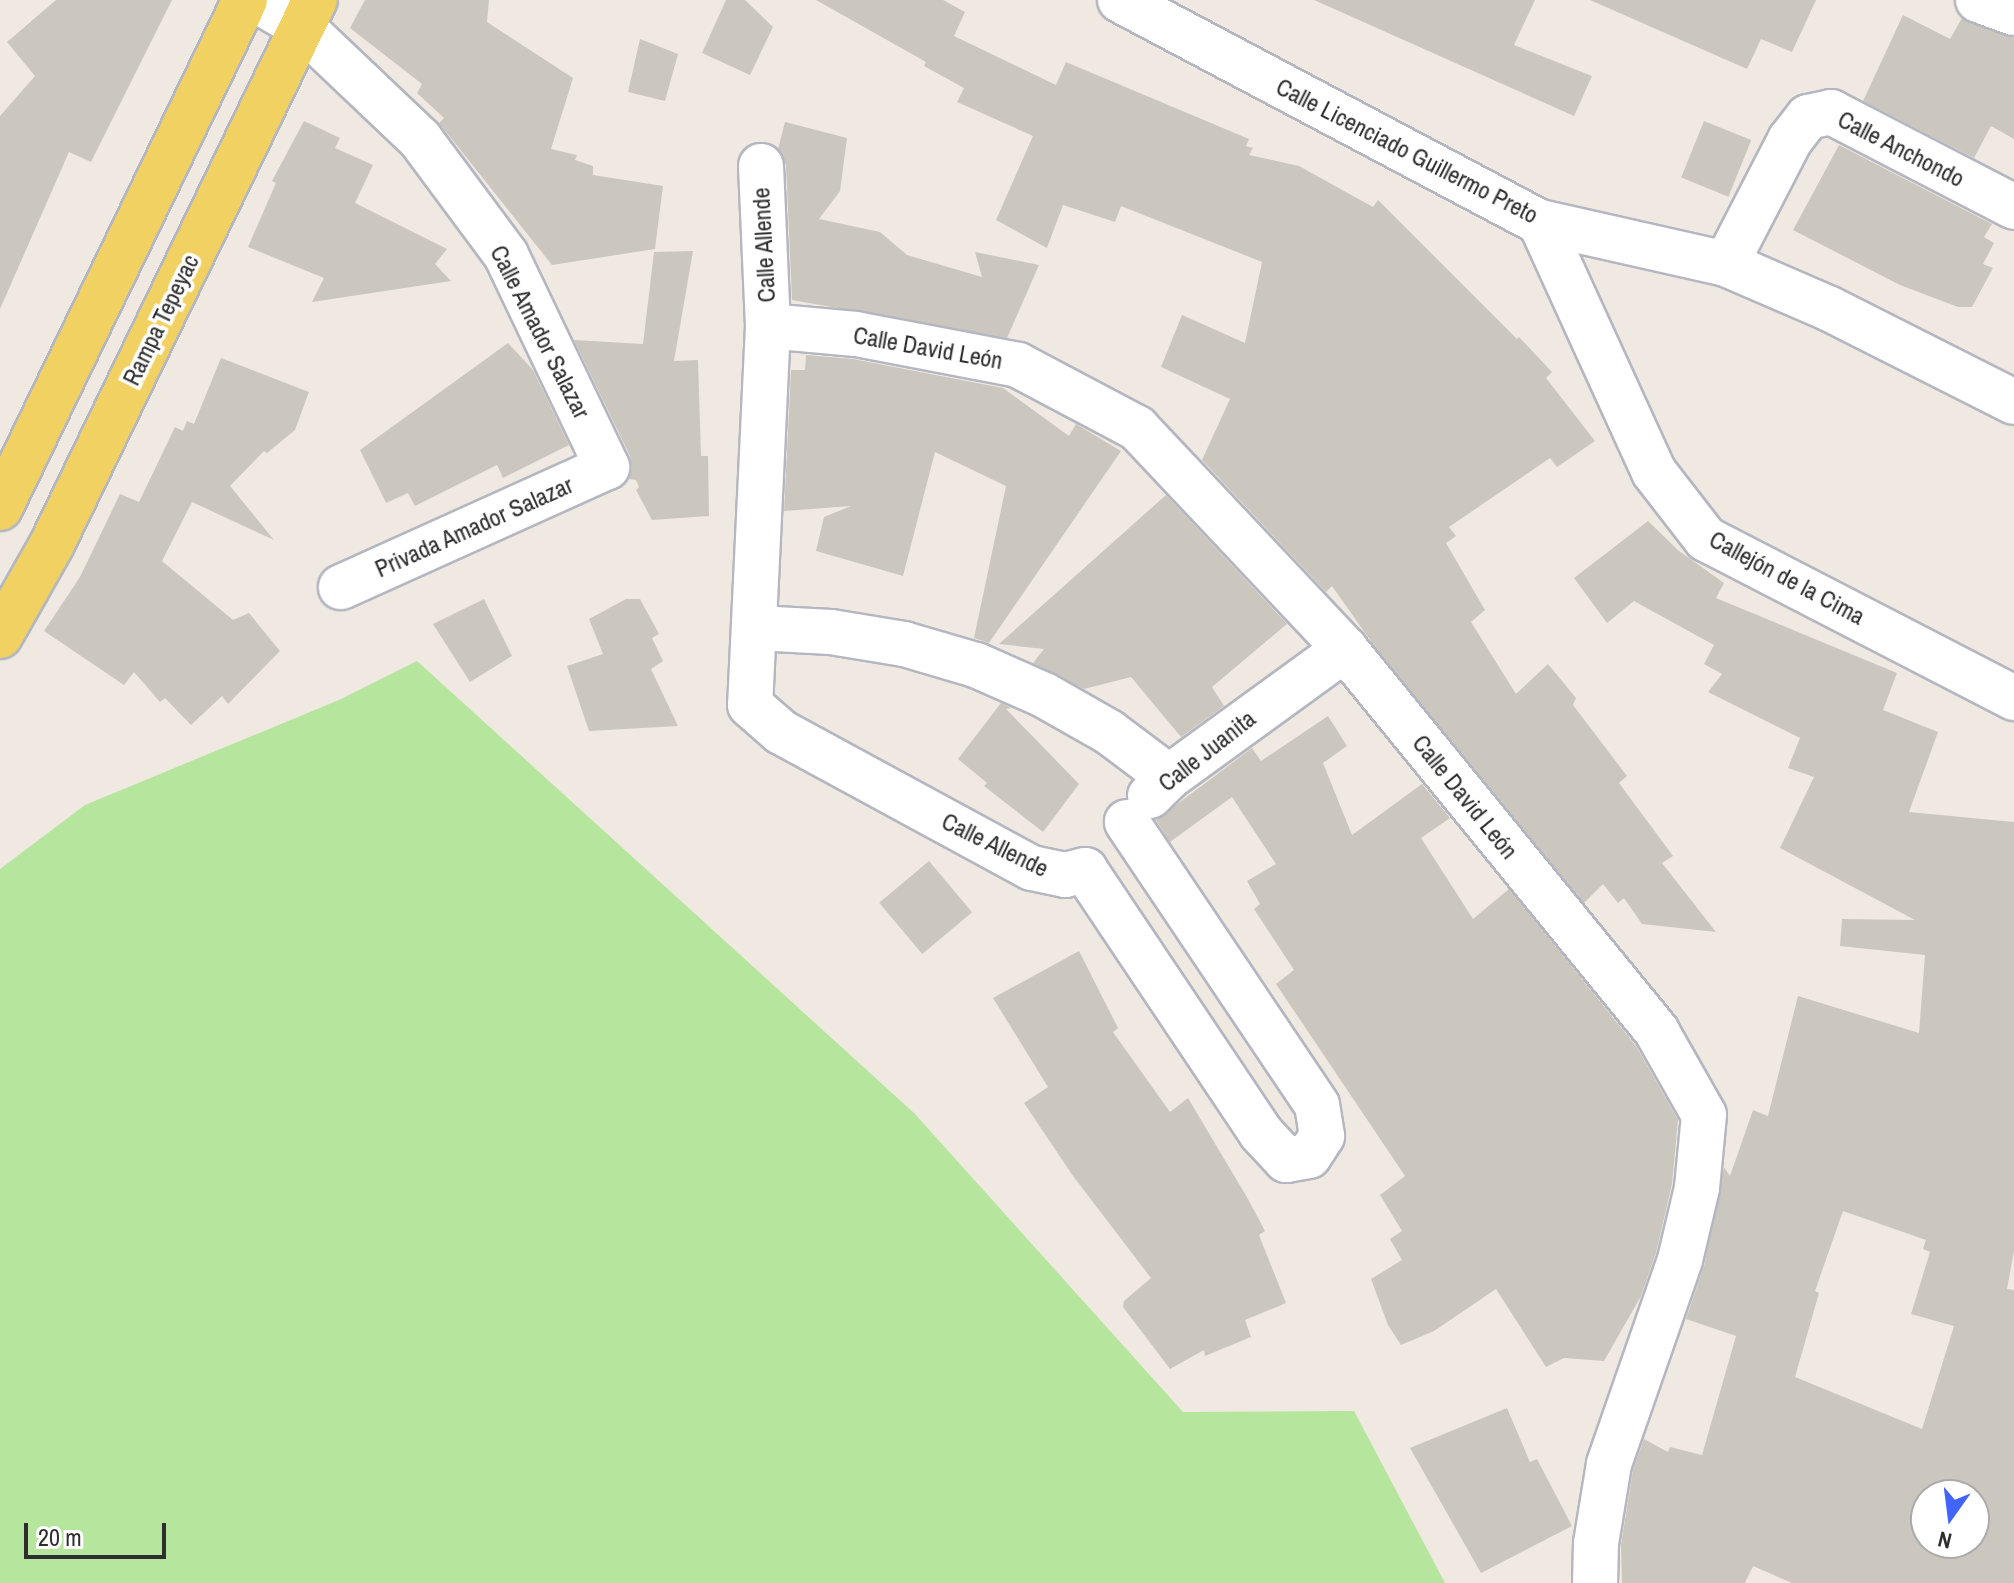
<!DOCTYPE html>
<html>
<head>
<meta charset="utf-8">
<style>
  body { margin:0 }
  #map { position:relative; width:2014px; height:1583px; overflow:hidden; background:#efe9e1; font-family:"Archivo Narrow",sans-serif }
  div>[style] { position:absolute }
  .green>* { inset:0; background:#b6e59e }
  .building>* { inset:0; background:#cbc7bf; transform-origin:0 0 }
  .roads { filter:drop-shadow(2px 0 #b4b7c1) drop-shadow(-2px 0 #b4b7c1) drop-shadow(0 2px #b4b7c1) drop-shadow(0 -2px #b4b7c1) }
  .minor>* { height:44px; margin:-22px; padding:0 22px; transform-origin:22px; border-radius:22px; background:#fff }
  .major>* { height:44px; margin:-22px; padding:0 22px; transform-origin:22px; border-radius:22px; background:#f2d163 }
  span { translate:-50% -50%; white-space:nowrap; text-align:center; line-height:1.15; -webkit-text-stroke:7px #fff; paint-order:stroke }
  .street-label { font-size:24px; color:#2e2e2e }
  .north { position:absolute; left:1910px; top:1479px; width:80px; height:80px; box-sizing:border-box; background:#fff; border:2px solid #ababab; border-radius:50%; rotate:194deg; font-size:22px; font-weight:700; line-height:32px; text-align:center; color:#2e2e2e }
  .north::after { content:''; display:block; margin:auto; width:28px; height:36px; background:#4264fb; clip-path:polygon(50% 0,100% 100%,50% 72%,0 100%) }
  .scale { position:absolute; left:24px; top:1523px; width:142px; height:36px; box-sizing:border-box; border:4px solid #2e2e2e; border-top:0; padding-left:10px; font-size:24px; line-height:28px; white-space:nowrap; color:#2e2e2e; -webkit-text-stroke:6px #fff; paint-order:stroke }
</style>
</head>
<body>
<div id="map">
  <div class="green">
    <div style="clip-path:polygon(417px 661px,914px 1113px,1183px 1412px,1354px 1411px,1445px 1583px,0 1583px,0 869px,85px 805px,339px 700px)"></div>
  </div>
  <div class="building">
    <div style="clip-path:polygon(56px 0,172px 0,91px 162px,69px 152px,0 309px,0 116px,35px 76px,7px 42px)"></div>
    <div style="clip-path:polygon(365px 0,489px 0,487px 22px,573px 78px,551px 149px,577px 155px,575px 160px,593px 166px,593px 175px,663px 186px,655px 249px,552px 265px,439px 123px,444px 118px,417px 93px,422px 84px,350px 28px)"></div>
    <div style="clip-path:polygon(726px 0,745px 0,773px 27px,750px 75px,702px 53px)"></div>
    <div style="clip-path:polygon(816px 0,943px 0,965px 12px,954px 36px,1056px 85px,1066px 62px,1249px 139px,1246px 146px,1253px 148px,1249px 155px,1299px 166px,1373px 207px,1378px 200px,1517px 339px,1519px 337px,1552px 372px,1546px 378px,1595px 441px,1557px 467px,1550px 458px,1449px 527px,1456px 536px,1446px 543px,1485px 610px,1471px 622px,1516px 694px,1548px 664px,1576px 698px,1573px 705px,1627px 776px,1619px 783px,1673px 856px,1662px 863px,1716px 932px,1642px 924px,1624px 898px,1618px 903px,1603px 884px,1584px 903px,1375px 647px,1332px 586px,1326px 592px,1202px 460px,1230px 399px,1161px 367px,1182px 315px,1245px 343px,1262px 262px,1121px 206px,1115px 222px,1063px 205px,1047px 248px,996px 220px,1033px 136px,957px 102px,964px 88px,924px 66px,926px 62px)"></div>
    <div style="clip-path:polygon(1314px 0,1535px 0,1514px 45px,1592px 76px,1574px 116px)"></div>
    <div style="clip-path:polygon(1590px 0,1816px 0,1792px 52px,1761px 39px,1747px 69px)"></div>
    <div style="clip-path:polygon(1903px 15px,1950px 39px,1962px 18px,2014px 38px,2014px 139px,1991px 126px,1974px 158px,1863px 101px)"></div>
    <div style="clip-path:polygon(640px 39px,678px 54px,665px 101px,628px 92px)"></div>
    <div style="clip-path:polygon(304px 121px,340px 138px,335px 148px,373px 165px,355px 203px,447px 249px,435px 264px,451px 281px,312px 302px,324px 278px,248px 247px,276px 183px,272px 181px)"></div>
    <div style="left:1704px;top:121px;width:51px;height:61px;rotate:22deg"></div>
    <div style="clip-path:polygon(785px 122px,847px 138px,840px 191px,819px 219px,880px 232px,907px 255px,982px 277px,975px 252px,1039px 265px,1007px 338px,792px 300px,786px 165px,778px 149px)"></div>
    <div style="clip-path:polygon(1839px 145px,1992px 224px,1984px 237px,1994px 243px,1983px 264px,1993px 268px,1972px 307px,1958px 307px,1900px 285px,1793px 230px)"></div>
    <div style="clip-path:polygon(693px 251px,674px 361px,698px 360px,701px 456px,708px 456px,709px 516px,652px 520px,636px 490px,639px 487px,636px 480px,629px 479px,632px 468px,630px 456px,574px 340px,643px 344px,654px 252px)"></div>
    <div style="clip-path:polygon(508px 343px,533px 370px,569px 445px,503px 478px,497px 465px,415px 506px,408px 493px,386px 503px,360px 450px)"></div>
    <div style="clip-path:polygon(806px 355px,853px 359px,1003px 388px,1069px 436px,1076px 424px,1121px 451px,989px 643px,974px 638px,1006px 486px,935px 452px,903px 576px,816px 551px,824px 517px,851px 506px,784px 511px,791px 370px,805px 370px)"></div>
    <div style="clip-path:polygon(221px 358px,309px 392px,295px 430px,267px 453px,264px 451px,230px 486px,274px 540px,192px 502px,162px 561px,233px 620px,249px 613px,280px 651px,228px 704px,222px 696px,191px 725px,165px 698px,160px 702px,134px 672px,124px 685px,44px 631px,80px 577px,120px 494px,139px 502px,175px 427px,183px 431px,187px 421px,194px 424px)"></div>
    <div style="clip-path:polygon(1166px 495px,1287px 624px,1212px 687px,1224px 706px,1181px 737px,1131px 677px,1084px 689px,1033px 663px,1044px 649px,999px 644px)"></div>
    <div style="clip-path:polygon(evenodd,1648px 521px,1679px 551px,1724px 583px,1716px 598px,1897px 673px,1883px 710px,1938px 732px,1909px 812px,2014px 822px,2014px 1251px,2007px 1289px,2014px 1290px,2014px 1583px,1792px 1583px,1753px 1566px,1745px 1583px,1622px 1583px,1621px 1545px,1633px 1470px,1644px 1439px,1668px 1452px,1670px 1447px,1702px 1455px,1736px 1336px,1686px 1319px,1704px 1266px,1724px 1167px,1730px 1176px,1753px 1110px,1768px 1116px,1798px 996px,1919px 1033px,1925px 955px,1840px 946px,1842px 919px,1915px 920px,1780px 848px,1814px 777px,1788px 768px,1800px 738px,1708px 692px,1722px 674px,1704px 664px,1714px 645px,1634px 601px,1607px 623px,1574px 578px,1648px 521px,1843px 1211px,1926px 1240px,1923px 1249px,1930px 1252px,1911px 1314px,1954px 1326px,1922px 1429px,1795px 1377px,1819px 1293px,1815px 1291px,1843px 1211px,1648px 521px,1926px 1495px,1974px 1495px,1974px 1543px,1926px 1543px,1926px 1495px)"></div>
    <div style="clip-path:polygon(484px 599px,512px 656px,470px 682px,433px 624px)"></div>
    <div style="clip-path:polygon(626px 599px,640px 599px,659px 634px,652px 638px,663px 661px,651px 669px,678px 726px,589px 731px,567px 666px,603px 654px,589px 619px)"></div>
    <div style="clip-path:polygon(1001px 703px,1011px 708px,1006px 709px,1079px 784px,1043px 832px,984px 786px,987px 783px,958px 759px)"></div>
    <div style="clip-path:polygon(1328px 716px,1347px 746px,1323px 763px,1352px 835px,1422px 784px,1450px 818px,1421px 838px,1473px 919px,1509px 889px,1636px 1046px,1678px 1120px,1672px 1184px,1656px 1253px,1641px 1296px,1604px 1361px,1564px 1358px,1546px 1367px,1496px 1289px,1434px 1331px,1401px 1345px,1388px 1325px,1371px 1279px,1402px 1260px,1390px 1239px,1402px 1231px,1380px 1195px,1405px 1176px,1276px 984px,1294px 970px,1254px 909px,1260px 904px,1247px 881px,1276px 864px,1232px 797px,1170px 842px,1156px 820px,1252px 748px,1261px 761px)"></div>
    <div style="left:929px;top:861px;width:67px;height:65px;rotate:50deg"></div>
    <div style="clip-path:polygon(1079px 951px,1118px 1028px,1113px 1032px,1170px 1112px,1188px 1098px,1248px 1199px,1265px 1231px,1259px 1235px,1286px 1303px,1245px 1320px,1251px 1337px,1205px 1356px,1204px 1350px,1170px 1369px,1123px 1307px,1124px 1301px,1151px 1278px,1073px 1176px,1024px 1103px,1048px 1087px,993px 998px)"></div>
    <div style="clip-path:polygon(1507px 1408px,1530px 1462px,1537px 1459px,1572px 1526px,1481px 1573px,1410px 1448px)"></div>
  </div>
  <div class="roads">
    <div class="minor">
      <div style="left:256px;top:0;width:53px;rotate:30.4deg"></div>
      <div style="left:302px;top:27px;width:163px;rotate:43.5deg"></div>
      <div style="left:420px;top:139px;width:144px;rotate:53.4deg"></div>
      <div style="left:506px;top:255px;width:235px;rotate:64.5deg"></div>
      <div style="left:607px;top:467px;width:292px;rotate:155.7deg"></div>
      <div style="left:1120px;top:0;width:475px;rotate:27.9deg"></div>
      <div style="left:1540px;top:222px;width:191px;rotate:12.7deg"></div>
      <div style="left:1726px;top:264px;width:113px;rotate:23.4deg"></div>
      <div style="left:1830px;top:309px;width:206px;rotate:26.8deg"></div>
      <div style="left:1978px;top:0;width:38px;rotate:20deg"></div>
      <div style="left:761px;top:166px;width:160px;rotate:87.5deg"></div>
      <div style="left:768px;top:326px;width:379px;rotate:92.7deg"></div>
      <div style="left:750px;top:705px;width:41px;rotate:41.1deg"></div>
      <div style="left:781px;top:732px;width:285px;rotate:28.5deg"></div>
      <div style="left:1032px;top:868px;width:34px;rotate:12deg"></div>
      <div style="left:1065px;top:875px;width:21px;rotate:-14deg"></div>
      <div style="left:1540px;top:222px;width:275px;rotate:65.5deg"></div>
      <div style="left:1654px;top:472px;width:85px;rotate:52.2deg"></div>
      <div style="left:1706px;top:539px;width:347px;rotate:27.3deg"></div>
      <div style="left:1726px;top:264px;width:140px;rotate:-62.7deg"></div>
      <div style="left:1790px;top:140px;width:29px;rotate:-52deg"></div>
      <div style="left:1808px;top:117px;width:24px;rotate:-12deg"></div>
      <div style="left:1831px;top:112px;width:206px;rotate:27.4deg"></div>
      <div style="left:768px;top:326px;width:88px;rotate:5.2deg"></div>
      <div style="left:856px;top:334px;width:165px;rotate:10.8deg"></div>
      <div style="left:1018px;top:365px;width:135px;rotate:27.9deg"></div>
      <div style="left:1137px;top:428px;width:303px;rotate:46.7deg"></div>
      <div style="left:1345px;top:649px;width:494px;rotate:50.8deg"></div>
      <div style="left:1657px;top:1032px;width:95px;rotate:60.5deg"></div>
      <div style="left:1704px;top:1115px;width:73px;rotate:95.5deg"></div>
      <div style="left:1697px;top:1188px;width:74px;rotate:103.3deg"></div>
      <div style="left:1680px;top:1260px;width:216px;rotate:109.2deg"></div>
      <div style="left:1609px;top:1464px;width:80px;rotate:99.3deg"></div>
      <div style="left:1596px;top:1543px;width:40px;rotate:91.4deg"></div>
      <div style="left:756px;top:628px;width:75px;rotate:3.1deg"></div>
      <div style="left:831px;top:632px;width:74px;rotate:9.3deg"></div>
      <div style="left:904px;top:644px;width:75px;rotate:16.3deg"></div>
      <div style="left:976px;top:665px;width:74px;rotate:23.8deg"></div>
      <div style="left:1044px;top:695px;width:75px;rotate:29.6deg"></div>
      <div style="left:1109px;top:732px;width:75px;rotate:36.9deg"></div>
      <div style="left:1150px;top:796px;width:27px;rotate:-45deg"></div>
      <div style="left:1169px;top:777px;width:218px;rotate:-36deg"></div>
      <div style="left:1085px;top:870px;width:316px;rotate:56.2deg"></div>
      <div style="left:1261px;top:1133px;width:37px;rotate:47deg"></div>
      <div style="left:1286px;top:1160px;width:23px;rotate:-10deg"></div>
      <div style="left:1309px;top:1156px;width:24px;rotate:-57deg"></div>
      <div style="left:1322px;top:1136px;width:31px;rotate:-99deg"></div>
      <div style="left:1317px;top:1105px;width:341px;rotate:-123.9deg"></div>
    </div>
    <div class="major">
      <div style="left:0;top:508px;width:564px;rotate:-64.25deg"></div>
      <div style="left:0;top:636px;width:106px;rotate:-60.5deg"></div>
      <div style="left:52px;top:544px;width:604px;rotate:-64.2deg"></div>
    </div>
  </div>
  <div class="street-label">
    <span style="left:1901px;top:149px;rotate:27deg">Calle Anchondo</span>
    <span style="left:1407px;top:151px;rotate:27deg">Calle Licenciado Guillermo Preto</span>
    <span style="left:764px;top:245px;rotate:-93deg">Calle Allende</span>
    <span style="left:161px;top:320px;rotate:-64deg">Rampa Tepeyac</span>
    <span style="left:540px;top:332px;rotate:63deg">Calle Amador Salazar</span>
    <span style="left:928px;top:348px;rotate:10deg">Calle David León</span>
    <span style="left:474px;top:527px;rotate:-24deg">Privada Amador Salazar</span>
    <span style="left:1787px;top:578px;rotate:28deg">Callejón de la Cima</span>
    <span style="left:1207px;top:751px;rotate:-38deg">Calle Juanita</span>
    <span style="left:1465px;top:797px;rotate:51deg">Calle David León</span>
    <span style="left:995px;top:845px;rotate:26deg">Calle Allende</span>
  </div>
  <div class="north">N</div>
  <div class="scale">20 m</div>
</div>
</body>
</html>
